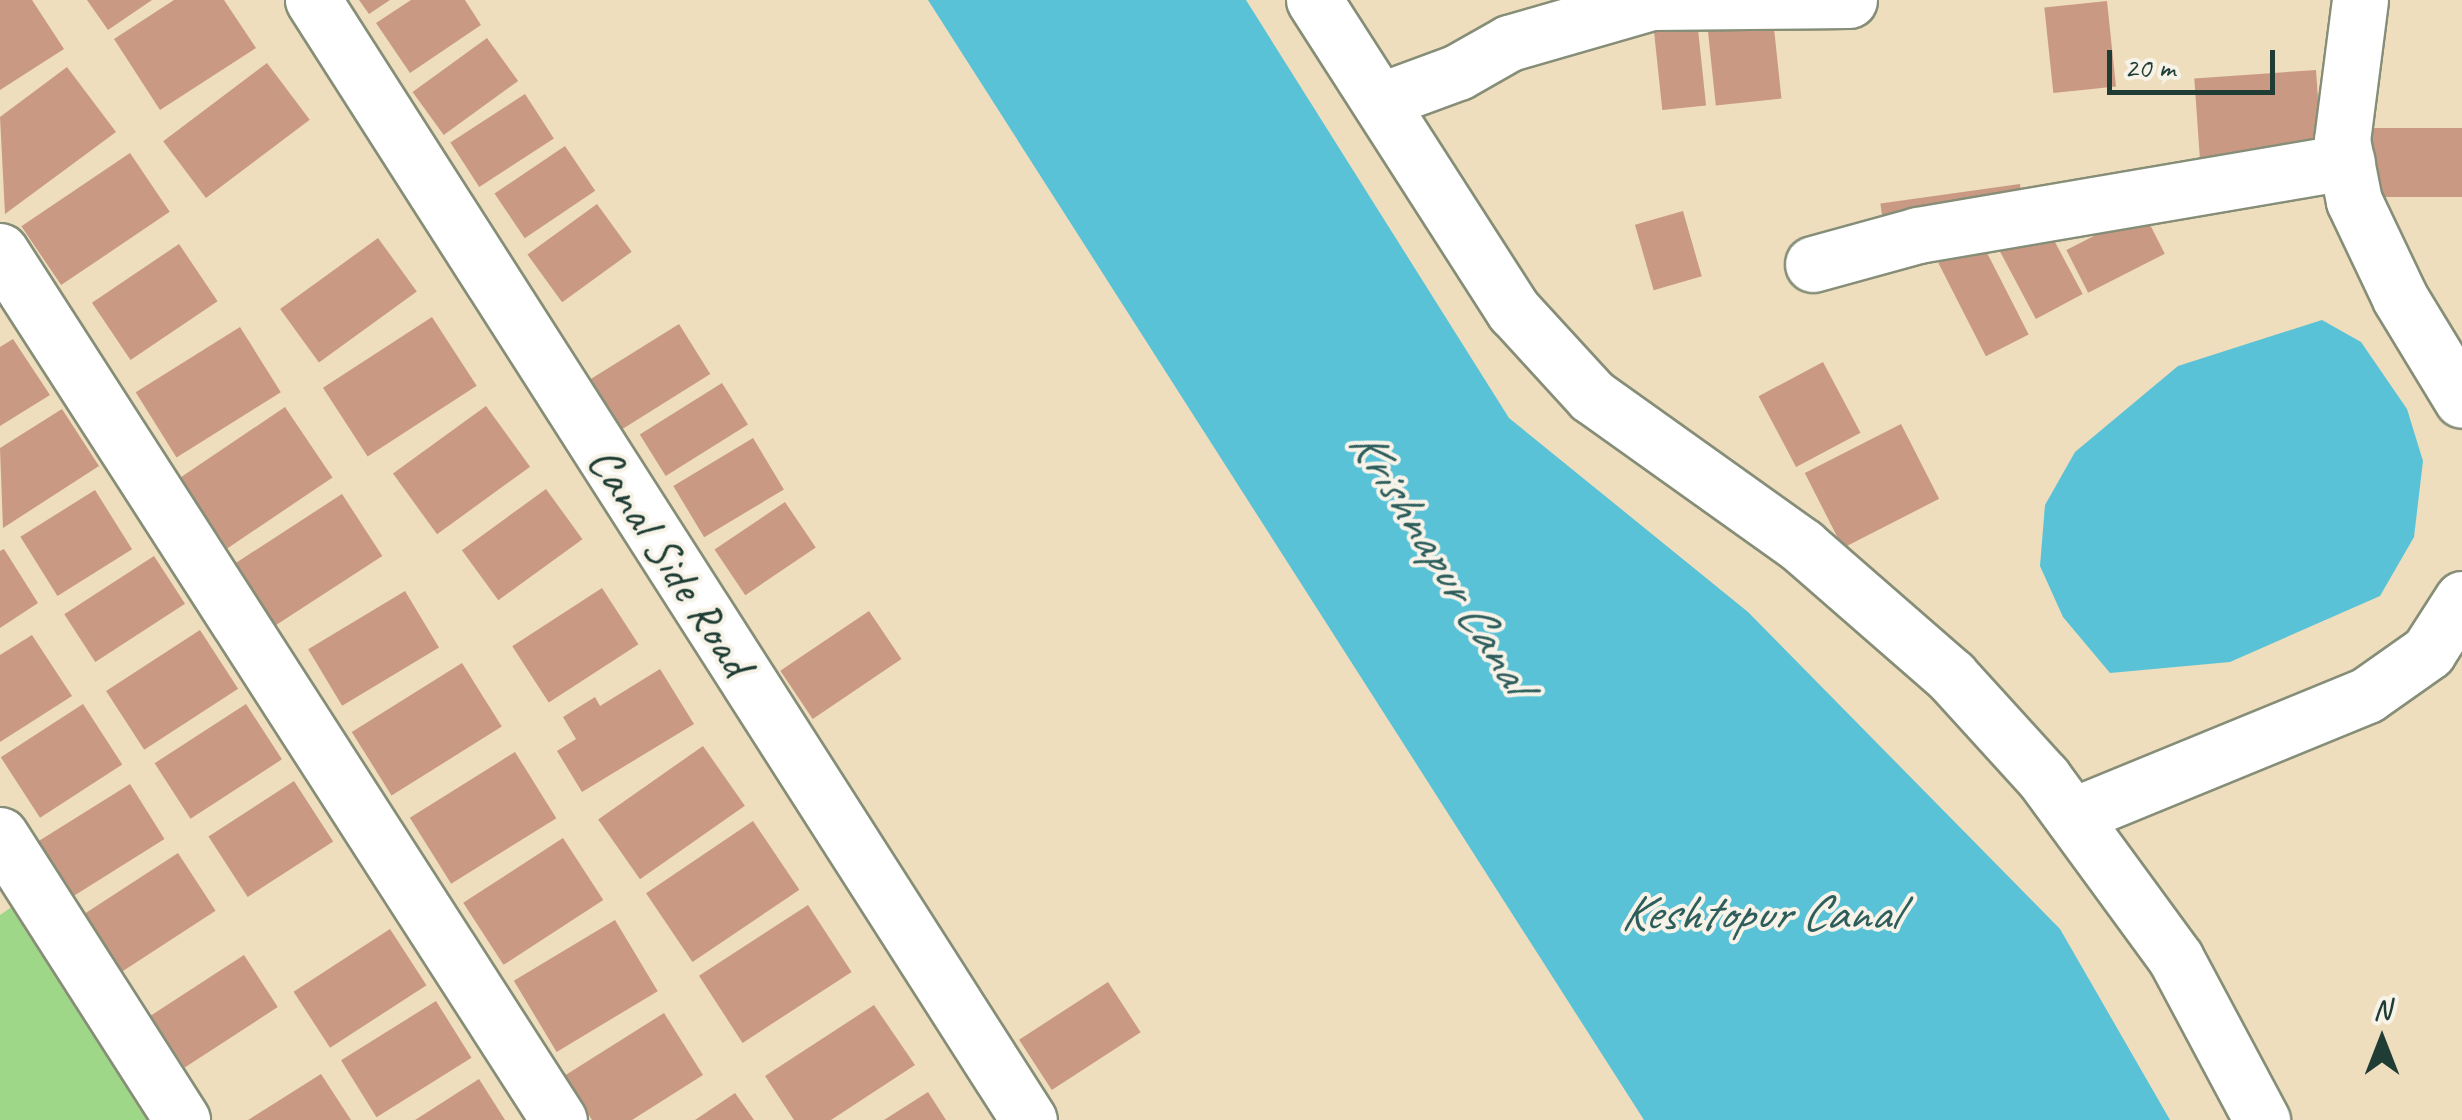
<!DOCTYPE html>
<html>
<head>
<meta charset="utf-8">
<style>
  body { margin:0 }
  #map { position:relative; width:2462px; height:1120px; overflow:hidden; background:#eedebd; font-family:Caveat,sans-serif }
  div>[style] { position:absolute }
  .green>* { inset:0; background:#9fd789 }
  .water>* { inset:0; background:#5ac2d6 }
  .building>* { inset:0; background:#c99984; transform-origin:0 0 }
  .roads { filter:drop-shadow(2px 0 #868e78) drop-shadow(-2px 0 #868e78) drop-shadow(0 2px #868e78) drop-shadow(0 -2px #868e78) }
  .minor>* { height:55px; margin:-27.5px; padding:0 27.5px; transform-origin:27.5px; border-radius:27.5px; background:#fff }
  span { translate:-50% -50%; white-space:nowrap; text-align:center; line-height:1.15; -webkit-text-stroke:8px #f7f3e8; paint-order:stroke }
  .street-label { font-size:48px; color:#1f3d34 }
  .water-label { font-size:50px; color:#2e5e5c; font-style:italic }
  .north { position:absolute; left:2332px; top:990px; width:100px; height:100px; -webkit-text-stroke:8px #f7f3e8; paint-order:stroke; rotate:0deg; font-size:28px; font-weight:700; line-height:40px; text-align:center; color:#1f3d34 }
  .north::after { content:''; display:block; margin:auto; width:35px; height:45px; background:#1f3d34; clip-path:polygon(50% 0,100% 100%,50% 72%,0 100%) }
  .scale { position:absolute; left:2107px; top:50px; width:168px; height:45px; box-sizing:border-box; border:5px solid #1f3d34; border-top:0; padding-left:12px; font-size:30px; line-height:35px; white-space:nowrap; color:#1f3d34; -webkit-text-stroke:8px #f7f3e8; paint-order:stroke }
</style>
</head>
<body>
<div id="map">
  <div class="green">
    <div style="clip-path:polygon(16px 904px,158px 1120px,0 1120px,0 915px)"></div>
  </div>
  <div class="water">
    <div style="clip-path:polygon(928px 0,1246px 0,1509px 418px,1748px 612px,2060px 929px,2170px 1120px,1644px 1120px)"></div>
    <div style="clip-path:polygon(2322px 320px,2361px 342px,2407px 409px,2423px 461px,2414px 537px,2380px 596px,2230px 662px,2110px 673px,2063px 617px,2040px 566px,2045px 505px,2075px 452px,2178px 366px)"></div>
  </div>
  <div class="building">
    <div style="clip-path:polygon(0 0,32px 0,64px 49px,0 90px)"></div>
    <div style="clip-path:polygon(87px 0,152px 0,108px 30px)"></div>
    <div style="clip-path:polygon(174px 0,224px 0,256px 48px,160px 110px,114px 39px)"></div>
    <div style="clip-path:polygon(359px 0,390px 0,369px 14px)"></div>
    <div style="clip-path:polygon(411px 0,465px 0,481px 25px,410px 73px,376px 23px)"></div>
    <div style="left:2107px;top:1px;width:86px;height:63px;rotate:84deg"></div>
    <div style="left:1772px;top:9px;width:90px;height:66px;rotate:84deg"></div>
    <div style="left:1696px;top:10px;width:96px;height:44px;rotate:84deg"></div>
    <div style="left:487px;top:38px;width:53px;height:92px;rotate:54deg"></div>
    <div style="left:267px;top:63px;width:71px;height:130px;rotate:53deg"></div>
    <div style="clip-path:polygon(67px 67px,116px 132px,5px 214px,0 117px)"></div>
    <div style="left:2316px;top:70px;width:80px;height:122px;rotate:86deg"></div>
    <div style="left:525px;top:94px;width:53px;height:89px;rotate:57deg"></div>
    <div style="left:2368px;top:128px;width:94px;height:69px"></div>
    <div style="left:565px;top:146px;width:54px;height:85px;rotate:56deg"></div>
    <div style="left:130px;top:153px;width:71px;height:131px;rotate:56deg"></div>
    <div style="left:2020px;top:184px;width:35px;height:141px;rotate:82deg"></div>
    <div style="left:597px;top:204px;width:59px;height:86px;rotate:54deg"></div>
    <div style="left:1683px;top:211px;width:68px;height:50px;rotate:74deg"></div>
    <div style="left:2143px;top:211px;width:48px;height:86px;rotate:63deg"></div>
    <div style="left:2047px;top:227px;width:76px;height:53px;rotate:62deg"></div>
    <div style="left:378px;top:238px;width:66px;height:121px;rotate:54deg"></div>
    <div style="left:1981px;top:241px;width:105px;height:48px;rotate:63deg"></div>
    <div style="left:179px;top:244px;width:69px;height:105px;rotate:56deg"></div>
    <div style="left:432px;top:317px;width:82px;height:130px;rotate:57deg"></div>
    <div style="left:679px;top:324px;width:59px;height:104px;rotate:58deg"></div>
    <div style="left:240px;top:327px;width:77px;height:123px;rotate:58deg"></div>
    <div style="clip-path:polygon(13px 339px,50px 395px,0 426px,0 347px)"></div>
    <div style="left:1823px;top:362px;width:80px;height:73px;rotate:62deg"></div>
    <div style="left:722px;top:383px;width:49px;height:97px;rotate:58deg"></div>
    <div style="left:486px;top:406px;width:75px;height:115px;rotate:54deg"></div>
    <div style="left:285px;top:407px;width:85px;height:127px;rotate:56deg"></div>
    <div style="clip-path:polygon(62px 409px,99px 466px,3px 528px,0 448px)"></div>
    <div style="left:1901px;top:424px;width:84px;height:108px;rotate:63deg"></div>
    <div style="left:753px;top:438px;width:60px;height:93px;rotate:59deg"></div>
    <div style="left:546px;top:489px;width:62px;height:104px;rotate:54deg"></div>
    <div style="left:95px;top:490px;width:70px;height:88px;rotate:58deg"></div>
    <div style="left:342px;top:494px;width:74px;height:128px;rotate:57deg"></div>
    <div style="left:785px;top:502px;width:55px;height:85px;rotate:56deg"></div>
    <div style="clip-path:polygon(4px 549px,38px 603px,0 628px,0 551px)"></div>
    <div style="left:154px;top:556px;width:57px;height:107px;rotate:57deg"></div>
    <div style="left:602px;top:588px;width:67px;height:107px;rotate:57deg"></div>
    <div style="left:405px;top:591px;width:66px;height:113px;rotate:59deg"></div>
    <div style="left:869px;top:611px;width:58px;height:107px;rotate:56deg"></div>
    <div style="left:200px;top:630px;width:70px;height:112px;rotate:57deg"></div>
    <div style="clip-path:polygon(32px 635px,72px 696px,0 742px,0 655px)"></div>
    <div style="left:462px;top:663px;width:75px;height:130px;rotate:58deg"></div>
    <div style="clip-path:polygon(660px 669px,694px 724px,582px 792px,557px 751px,576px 739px,563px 717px,595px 697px,600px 706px)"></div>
    <div style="left:83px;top:704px;width:72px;height:98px;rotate:57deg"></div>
    <div style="left:246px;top:704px;width:66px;height:109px;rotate:57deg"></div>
    <div style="left:703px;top:746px;width:73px;height:128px;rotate:55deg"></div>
    <div style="left:515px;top:752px;width:78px;height:124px;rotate:58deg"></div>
    <div style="left:294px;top:781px;width:72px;height:102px;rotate:57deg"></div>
    <div style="left:130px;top:784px;width:65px;height:109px;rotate:58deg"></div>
    <div style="left:753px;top:821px;width:83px;height:129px;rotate:56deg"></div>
    <div style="left:563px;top:838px;width:74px;height:119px;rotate:57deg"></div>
    <div style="left:178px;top:853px;width:69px;height:121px;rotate:57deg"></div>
    <div style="left:808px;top:905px;width:80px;height:130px;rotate:57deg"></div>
    <div style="left:615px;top:920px;width:83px;height:118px;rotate:59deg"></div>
    <div style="left:390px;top:929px;width:67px;height:115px;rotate:57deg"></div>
    <div style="left:244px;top:955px;width:62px;height:111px;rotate:57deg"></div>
    <div style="left:1108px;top:982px;width:60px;height:106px;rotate:57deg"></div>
    <div style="left:436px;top:1001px;width:67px;height:112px;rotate:58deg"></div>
    <div style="clip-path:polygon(874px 1005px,915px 1065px,831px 1120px,794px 1120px,765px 1076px)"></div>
    <div style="clip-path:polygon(664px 1013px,703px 1075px,632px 1120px,592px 1120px,564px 1076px)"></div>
    <div style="clip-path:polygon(321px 1074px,351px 1120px,248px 1120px)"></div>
    <div style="clip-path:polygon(479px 1079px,505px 1120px,415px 1120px)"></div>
    <div style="clip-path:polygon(928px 1092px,946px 1120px,884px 1120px)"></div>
    <div style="clip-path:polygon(735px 1093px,754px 1120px,695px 1120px)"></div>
  </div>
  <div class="roads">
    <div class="minor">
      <div style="left:313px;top:0;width:1329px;rotate:57.41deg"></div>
      <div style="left:1314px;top:0;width:370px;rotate:57.3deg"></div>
      <div style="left:1514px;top:311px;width:115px;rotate:47.5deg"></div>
      <div style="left:1592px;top:396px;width:258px;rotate:35.5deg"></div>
      <div style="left:1802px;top:546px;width:198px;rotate:41.1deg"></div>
      <div style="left:1951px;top:676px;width:137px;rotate:47.7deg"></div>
      <div style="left:2043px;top:777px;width:225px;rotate:53.8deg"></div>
      <div style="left:2176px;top:959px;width:183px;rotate:61.9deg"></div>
      <div style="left:2360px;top:0;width:141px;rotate:97.3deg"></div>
      <div style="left:2342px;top:140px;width:62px;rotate:78.9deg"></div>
      <div style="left:2354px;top:201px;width:107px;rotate:64.6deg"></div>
      <div style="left:2400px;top:298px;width:119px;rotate:58.7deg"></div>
      <div style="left:1382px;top:100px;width:81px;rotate:-20.2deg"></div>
      <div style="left:1458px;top:72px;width:59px;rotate:-29.6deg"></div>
      <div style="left:1509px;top:43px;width:148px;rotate:-16.1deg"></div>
      <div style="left:1651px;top:2px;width:198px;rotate:-0.6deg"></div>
      <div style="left:0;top:251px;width:1033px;rotate:57.25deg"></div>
      <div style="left:1813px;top:264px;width:109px;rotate:-15.4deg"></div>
      <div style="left:1918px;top:235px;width:435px;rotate:-9.7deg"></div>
      <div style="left:2072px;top:816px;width:319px;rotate:-22.3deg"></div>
      <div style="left:2367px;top:695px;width:75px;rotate:-35.2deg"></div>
      <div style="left:2428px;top:652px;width:63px;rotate:-57.3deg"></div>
      <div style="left:0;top:835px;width:338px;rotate:57.4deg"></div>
    </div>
  </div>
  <div class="street-label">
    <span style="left:670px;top:561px;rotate:57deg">Canal Side Road</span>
  </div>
  <div class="water-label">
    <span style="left:1441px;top:560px;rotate:58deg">Krishnapur Canal</span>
    <span style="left:1759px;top:913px">Keshtopur Canal</span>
  </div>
  <div class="north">N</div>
  <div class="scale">20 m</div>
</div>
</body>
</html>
